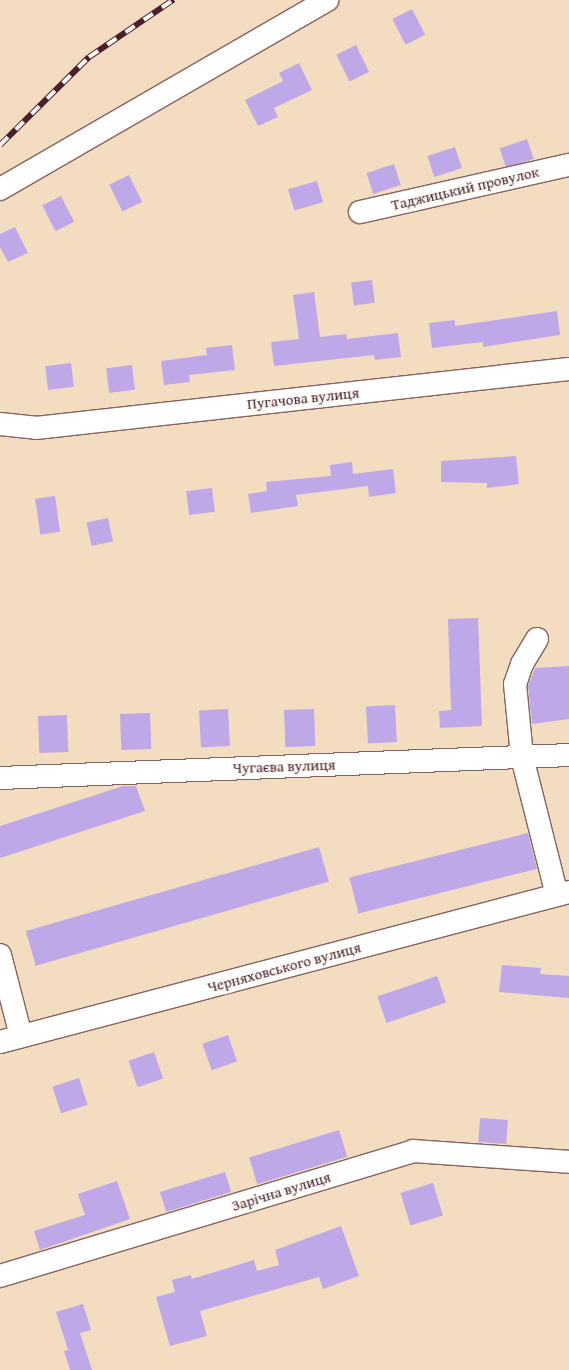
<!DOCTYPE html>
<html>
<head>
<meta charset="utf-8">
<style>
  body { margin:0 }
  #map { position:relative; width:569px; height:1370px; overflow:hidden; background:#f3ddc0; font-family:"Gentium Book Plus",serif }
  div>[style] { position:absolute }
  .building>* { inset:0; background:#bea8e8; transform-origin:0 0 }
  .roads { filter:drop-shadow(1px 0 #85625f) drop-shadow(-1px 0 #85625f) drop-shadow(0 1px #85625f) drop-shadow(0 -1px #85625f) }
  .minor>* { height:22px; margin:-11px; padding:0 11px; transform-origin:11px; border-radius:11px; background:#fff }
  .rail>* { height:5.5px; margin-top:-2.75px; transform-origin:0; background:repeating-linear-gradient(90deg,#fdfcf7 0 11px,#4a1f2b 0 22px); box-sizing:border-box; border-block:1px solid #4a1f2b }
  span { translate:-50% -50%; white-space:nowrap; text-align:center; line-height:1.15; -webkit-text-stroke:5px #fdfcf7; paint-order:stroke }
  .street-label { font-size:15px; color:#4a1f2b }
</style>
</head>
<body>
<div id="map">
  <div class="building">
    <div style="left:412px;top:9px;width:29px;height:22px;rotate:63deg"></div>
    <div style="left:356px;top:45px;width:30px;height:22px;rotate:64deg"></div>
    <div style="clip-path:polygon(299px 63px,312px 90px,274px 108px,278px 117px,258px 126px,245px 100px,283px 81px,279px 73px)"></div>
    <div style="left:527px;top:139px;width:21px;height:29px;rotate:71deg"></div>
    <div style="left:455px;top:147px;width:22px;height:29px;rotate:72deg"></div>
    <div style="left:394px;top:164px;width:22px;height:29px;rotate:72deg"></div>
    <div style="left:129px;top:175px;width:30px;height:22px;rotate:64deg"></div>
    <div style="left:317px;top:181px;width:22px;height:30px;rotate:74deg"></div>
    <div style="left:61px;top:196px;width:29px;height:21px;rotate:63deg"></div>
    <div style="clip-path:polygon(15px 227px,28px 253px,8px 262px,0 247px,0 234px)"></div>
    <div style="left:372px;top:280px;width:23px;height:21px;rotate:83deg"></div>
    <div style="clip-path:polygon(314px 292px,320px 337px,346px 334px,347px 339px,398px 333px,401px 357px,375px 360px,374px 355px,274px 366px,271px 342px,299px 339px,293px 295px)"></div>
    <div style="clip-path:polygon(557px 311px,560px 335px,483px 347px,483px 342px,432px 348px,429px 323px,455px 320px,455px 326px)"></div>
    <div style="clip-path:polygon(232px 345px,235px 370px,189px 375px,190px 382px,164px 385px,161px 361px,207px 355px,206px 348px)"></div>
    <div style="left:71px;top:363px;width:24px;height:26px;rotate:83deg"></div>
    <div style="left:132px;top:365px;width:25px;height:26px;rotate:83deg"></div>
    <div style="clip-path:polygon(516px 456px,519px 484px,487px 488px,487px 483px,441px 482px,441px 461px)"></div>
    <div style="clip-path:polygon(352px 462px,353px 474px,393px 469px,396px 493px,369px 497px,368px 486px,296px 495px,298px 506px,251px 513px,248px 494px,267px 491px,266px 482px,331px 476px,330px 465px)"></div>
    <div style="left:212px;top:488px;width:24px;height:26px;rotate:83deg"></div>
    <div style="left:55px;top:496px;width:36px;height:20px;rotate:82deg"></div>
    <div style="left:108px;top:518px;width:24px;height:22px;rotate:78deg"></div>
    <div style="clip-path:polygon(478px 618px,482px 726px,440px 728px,439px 711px,451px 710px,448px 619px)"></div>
    <div style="clip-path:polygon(569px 666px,569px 719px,532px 724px,528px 686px,535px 668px)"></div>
    <div style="left:395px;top:705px;width:37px;height:29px;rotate:87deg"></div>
    <div style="left:228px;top:709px;width:37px;height:29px;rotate:87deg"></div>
    <div style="left:314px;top:709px;width:37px;height:30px;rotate:88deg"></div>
    <div style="left:150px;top:713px;width:36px;height:30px;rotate:88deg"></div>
    <div style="left:67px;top:715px;width:37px;height:29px;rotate:88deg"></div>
    <div style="clip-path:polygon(123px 786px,136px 786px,145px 811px,0 858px,0 826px)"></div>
    <div style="left:528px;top:833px;width:37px;height:184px;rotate:76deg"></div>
    <div style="left:319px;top:847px;width:36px;height:305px;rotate:74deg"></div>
    <div style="clip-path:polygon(502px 965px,541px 968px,540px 974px,569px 976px,569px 998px,499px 992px)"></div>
    <div style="left:437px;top:976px;width:28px;height:63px;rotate:71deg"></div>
    <div style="left:228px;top:1035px;width:28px;height:27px;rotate:71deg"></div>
    <div style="left:154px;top:1052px;width:28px;height:27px;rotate:71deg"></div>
    <div style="left:79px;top:1078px;width:28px;height:28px;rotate:72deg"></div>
    <div style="left:480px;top:1118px;width:28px;height:24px;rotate:4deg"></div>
    <div style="left:339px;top:1130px;width:28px;height:94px;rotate:73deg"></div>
    <div style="left:225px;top:1172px;width:21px;height:68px;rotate:73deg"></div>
    <div style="clip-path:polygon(117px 1181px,130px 1219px,40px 1250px,34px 1231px,85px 1215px,78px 1194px)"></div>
    <div style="left:433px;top:1183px;width:34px;height:34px;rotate:73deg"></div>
    <div style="clip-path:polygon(341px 1226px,359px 1276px,323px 1289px,319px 1277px,200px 1311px,207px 1336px,170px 1346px,156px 1297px,175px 1292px,172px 1280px,191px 1275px,192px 1279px,254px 1260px,257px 1271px,279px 1265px,275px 1250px)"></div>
    <div style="clip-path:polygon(83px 1304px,91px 1330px,80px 1333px,92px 1370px,70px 1370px,64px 1351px,68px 1350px,56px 1312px)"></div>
  </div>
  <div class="roads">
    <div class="minor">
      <div style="left:0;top:189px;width:378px;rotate:-30deg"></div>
      <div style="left:360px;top:212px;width:214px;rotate:-12.7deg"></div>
      <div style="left:0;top:424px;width:36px;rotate:6deg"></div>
      <div style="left:36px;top:428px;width:536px;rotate:-6.32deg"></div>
      <div style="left:537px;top:639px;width:29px;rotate:121deg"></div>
      <div style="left:522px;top:664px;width:21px;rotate:109deg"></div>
      <div style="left:515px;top:684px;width:73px;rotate:84.5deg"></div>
      <div style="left:522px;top:757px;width:142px;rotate:75.8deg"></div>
      <div style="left:0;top:778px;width:569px;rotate:-2.31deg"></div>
      <div style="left:0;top:955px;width:84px;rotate:75.5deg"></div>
      <div style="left:0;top:1042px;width:588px;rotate:-14.77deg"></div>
      <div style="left:0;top:1276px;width:432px;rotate:-16.8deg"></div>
      <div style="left:413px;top:1151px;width:156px;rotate:4deg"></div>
    </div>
  </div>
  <div class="rail">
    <div style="left:0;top:145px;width:125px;rotate:-44.7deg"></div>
    <div style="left:89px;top:57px;width:102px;rotate:-34.2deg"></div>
  </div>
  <div class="street-label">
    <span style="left:465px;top:188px;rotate:-13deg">Таджицький провулок</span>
    <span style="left:303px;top:398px;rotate:-6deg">Пугачова вулиця</span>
    <span style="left:284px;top:766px;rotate:-2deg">Чугаєва вулиця</span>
    <span style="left:284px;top:967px;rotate:-15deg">Черняховського вулиця</span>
    <span style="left:281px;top:1191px;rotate:-17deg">Зарічна вулиця</span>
  </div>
</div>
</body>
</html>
